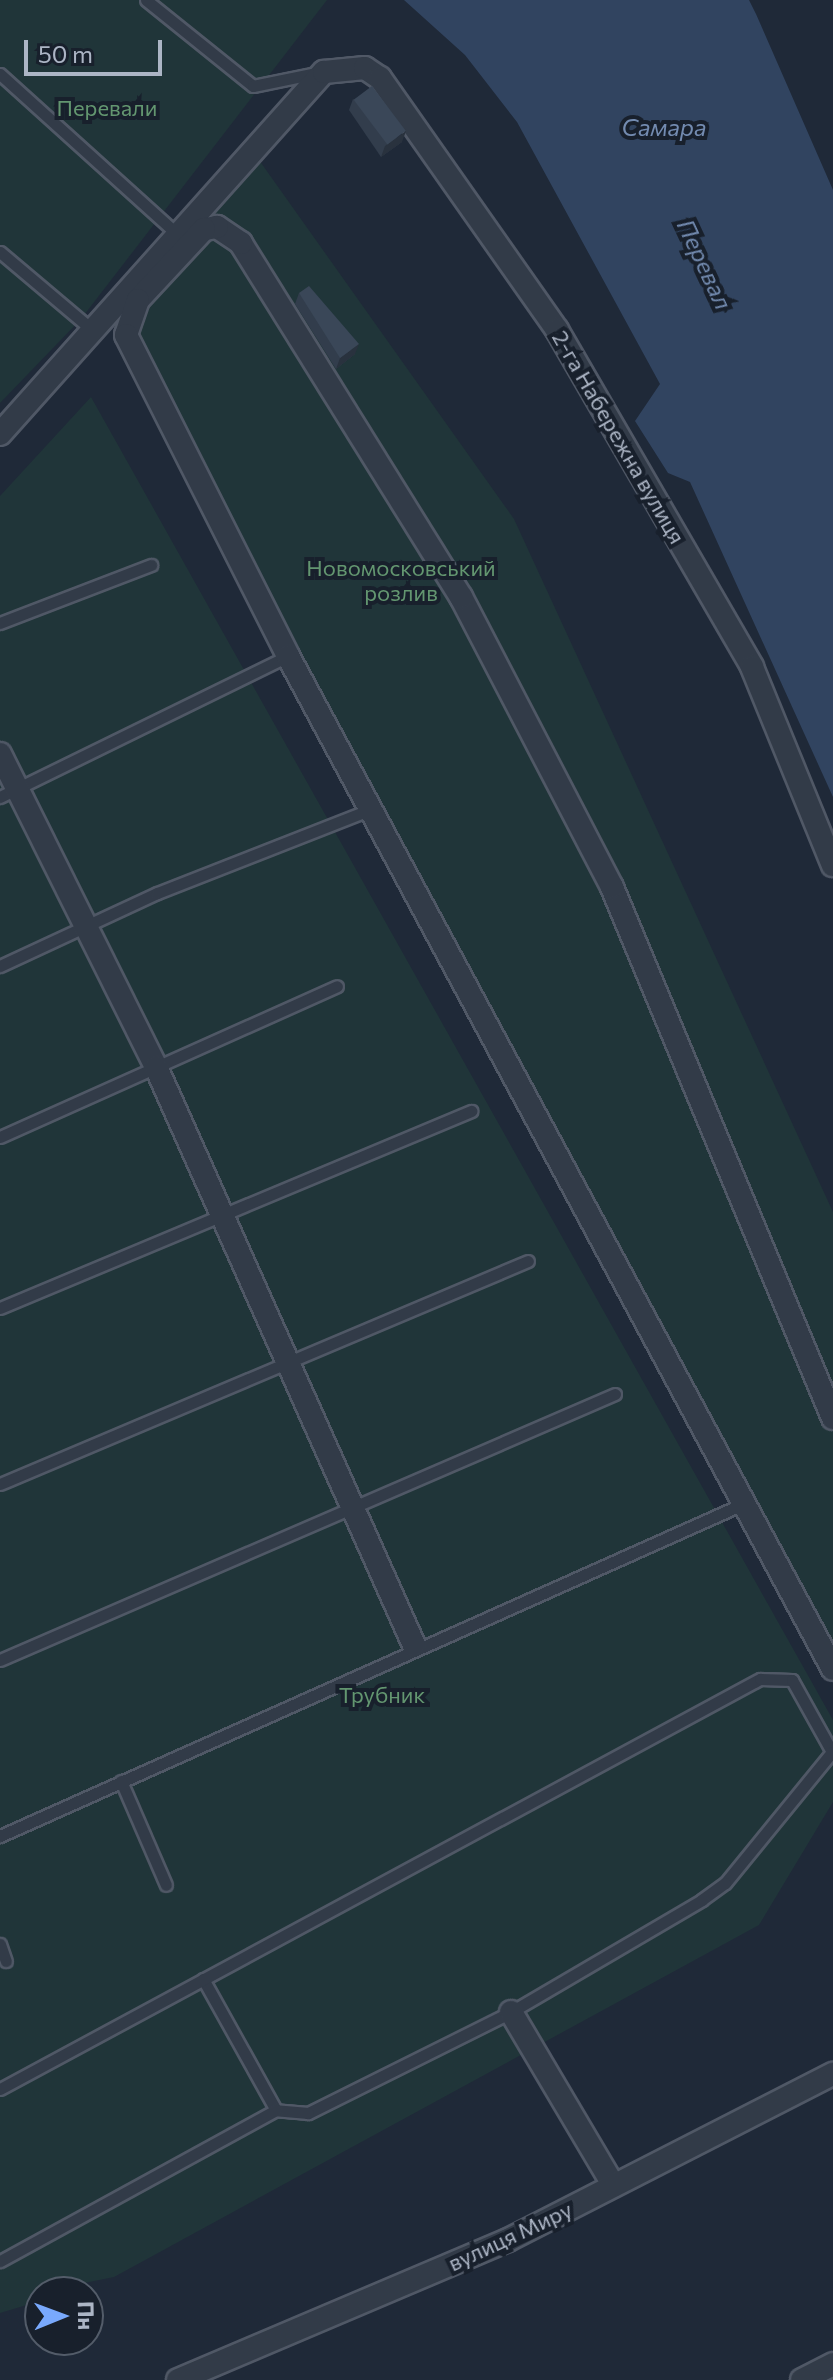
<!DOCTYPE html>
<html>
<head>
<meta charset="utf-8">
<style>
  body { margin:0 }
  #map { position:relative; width:833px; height:2380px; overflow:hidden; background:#1f2938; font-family:Commissioner,sans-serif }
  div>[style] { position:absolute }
  .green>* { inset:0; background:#203539 }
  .water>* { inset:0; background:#314460 }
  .roads { filter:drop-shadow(2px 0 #505866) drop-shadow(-2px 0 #505866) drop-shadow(0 2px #505866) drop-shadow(0 -2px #505866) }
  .service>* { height:11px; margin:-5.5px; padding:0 5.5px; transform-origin:5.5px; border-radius:5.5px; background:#323b48 }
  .minor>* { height:22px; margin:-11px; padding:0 11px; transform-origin:11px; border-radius:11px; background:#323b48 }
  .wall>* { inset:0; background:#323d4c }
  .shaded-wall>* { inset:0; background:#29323e }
  .building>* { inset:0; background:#3a4758; transform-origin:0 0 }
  span { translate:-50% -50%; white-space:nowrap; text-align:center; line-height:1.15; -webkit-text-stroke:8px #18202c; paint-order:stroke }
  .park-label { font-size:22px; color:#639670 }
  .street-label { font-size:22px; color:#acb5c5 }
  .water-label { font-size:24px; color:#738bb0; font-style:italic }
  .north { position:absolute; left:24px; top:2276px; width:80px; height:80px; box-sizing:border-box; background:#18202c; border:2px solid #535c69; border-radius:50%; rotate:89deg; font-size:22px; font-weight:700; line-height:32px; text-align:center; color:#acb5c5 }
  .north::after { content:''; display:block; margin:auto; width:28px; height:36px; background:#79a9fd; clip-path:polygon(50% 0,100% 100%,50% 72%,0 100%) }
  .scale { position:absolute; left:24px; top:40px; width:138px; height:36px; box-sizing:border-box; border:4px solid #acb5c5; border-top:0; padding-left:10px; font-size:24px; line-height:28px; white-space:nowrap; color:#acb5c5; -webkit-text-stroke:6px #18202c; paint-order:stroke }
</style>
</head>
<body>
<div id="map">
  <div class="green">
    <div style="clip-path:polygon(0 0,327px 0,81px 319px,0 403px)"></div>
    <div style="clip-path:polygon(259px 160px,514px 519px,833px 1212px,833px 1647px,118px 314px)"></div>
    <div style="clip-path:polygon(91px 397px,833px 1720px,833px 1802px,759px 1925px,114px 2277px,40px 2292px,40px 2301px,0 2313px,0 496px)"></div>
  </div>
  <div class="water">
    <div style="clip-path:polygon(404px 0,749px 0,756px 14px,833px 190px,833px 797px,690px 482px,668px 473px,635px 421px,660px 384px,517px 122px,465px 55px)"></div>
  </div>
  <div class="roads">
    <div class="service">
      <div style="left:146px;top:0;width:137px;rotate:38.8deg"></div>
      <div style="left:253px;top:86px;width:69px;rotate:-11.6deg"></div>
      <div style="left:0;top:74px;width:236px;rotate:42.1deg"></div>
      <div style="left:0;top:252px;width:119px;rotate:40.2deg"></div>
      <div style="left:0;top:623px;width:162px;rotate:-21deg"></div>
      <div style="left:0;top:797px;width:321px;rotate:-26.1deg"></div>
      <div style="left:0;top:966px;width:173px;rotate:-24.9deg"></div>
      <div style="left:157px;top:893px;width:230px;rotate:-21.4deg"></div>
      <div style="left:0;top:1137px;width:369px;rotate:-24.1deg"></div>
      <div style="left:0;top:1308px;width:511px;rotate:-22.7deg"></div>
      <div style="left:0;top:1484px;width:573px;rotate:-22.9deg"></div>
      <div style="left:0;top:1660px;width:670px;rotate:-23.39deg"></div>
      <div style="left:121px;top:1781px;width:113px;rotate:66.6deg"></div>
      <div style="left:0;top:1836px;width:816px;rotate:-24.08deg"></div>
      <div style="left:0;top:1944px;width:18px;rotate:71deg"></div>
      <div style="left:203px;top:1979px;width:150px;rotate:60.9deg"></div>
      <div style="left:0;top:2089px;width:864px;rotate:-28.35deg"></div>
      <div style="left:760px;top:1679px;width:32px;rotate:2deg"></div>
      <div style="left:792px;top:1680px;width:82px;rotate:60.9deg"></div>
      <div style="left:832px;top:1752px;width:169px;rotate:129.2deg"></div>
      <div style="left:725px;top:1883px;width:29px;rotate:144deg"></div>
      <div style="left:702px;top:1900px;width:221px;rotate:149.6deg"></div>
      <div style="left:511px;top:2012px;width:227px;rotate:153.5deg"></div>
      <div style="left:308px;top:2113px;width:32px;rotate:-175deg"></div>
      <div style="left:276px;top:2110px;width:315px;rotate:151.3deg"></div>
    </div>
    <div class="minor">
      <div style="left:0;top:434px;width:486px;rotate:-48.2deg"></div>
      <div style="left:324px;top:72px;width:41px;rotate:-5.6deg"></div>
      <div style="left:365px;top:68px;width:18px;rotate:34deg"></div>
      <div style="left:380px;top:78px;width:308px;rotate:54.9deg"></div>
      <div style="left:557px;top:330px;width:389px;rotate:59.9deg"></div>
      <div style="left:752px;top:667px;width:214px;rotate:67.8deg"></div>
      <div style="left:0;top:754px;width:350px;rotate:63.5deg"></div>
      <div style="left:156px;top:1067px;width:633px;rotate:65.95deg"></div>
      <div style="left:833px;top:1418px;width:575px;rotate:-112.6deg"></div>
      <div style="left:612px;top:887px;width:327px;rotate:-117.5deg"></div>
      <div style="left:461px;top:597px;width:417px;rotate:-121.9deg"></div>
      <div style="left:241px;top:243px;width:29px;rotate:-146deg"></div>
      <div style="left:217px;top:227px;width:13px;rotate:171deg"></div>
      <div style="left:204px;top:229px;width:97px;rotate:132.9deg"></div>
      <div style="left:138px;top:300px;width:37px;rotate:109deg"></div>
      <div style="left:126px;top:335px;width:360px;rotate:63.2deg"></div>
      <div style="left:288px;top:656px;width:1150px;rotate:61.72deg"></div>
      <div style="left:511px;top:2012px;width:199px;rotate:59.4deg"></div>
      <div style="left:178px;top:2380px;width:358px;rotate:-23deg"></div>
      <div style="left:508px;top:2240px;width:365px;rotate:-27.1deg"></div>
      <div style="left:802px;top:2380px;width:35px;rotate:-27deg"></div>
    </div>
  </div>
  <div class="wall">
    <div style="clip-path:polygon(353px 99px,402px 142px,381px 157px,349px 110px)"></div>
    <div style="clip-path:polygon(299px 293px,355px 354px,336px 369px,295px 304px)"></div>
  </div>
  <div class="shaded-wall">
    <div style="clip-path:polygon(406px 131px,402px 142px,381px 157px,385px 146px)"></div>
    <div style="clip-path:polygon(359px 344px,355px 354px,336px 369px,340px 358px)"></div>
  </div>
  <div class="building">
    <div style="left:372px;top:86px;width:56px;height:23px;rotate:53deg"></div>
    <div style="clip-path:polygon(309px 286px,359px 344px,340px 358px,299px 293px)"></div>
  </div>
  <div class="park-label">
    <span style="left:107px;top:108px">Перевали</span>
    <span style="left:401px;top:580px">Новомосковський<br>розлив</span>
    <span style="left:382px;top:1695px">Трубник</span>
  </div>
  <div class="street-label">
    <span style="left:619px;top:437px;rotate:60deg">2-га Набережна вулиця</span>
    <span style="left:510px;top:2236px;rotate:-25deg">вулиця Миру</span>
  </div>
  <div class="water-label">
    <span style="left:664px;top:127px">Самара</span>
    <span style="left:705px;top:264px;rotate:65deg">Перевал</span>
  </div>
  <div class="north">Пн</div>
  <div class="scale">50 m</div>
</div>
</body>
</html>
